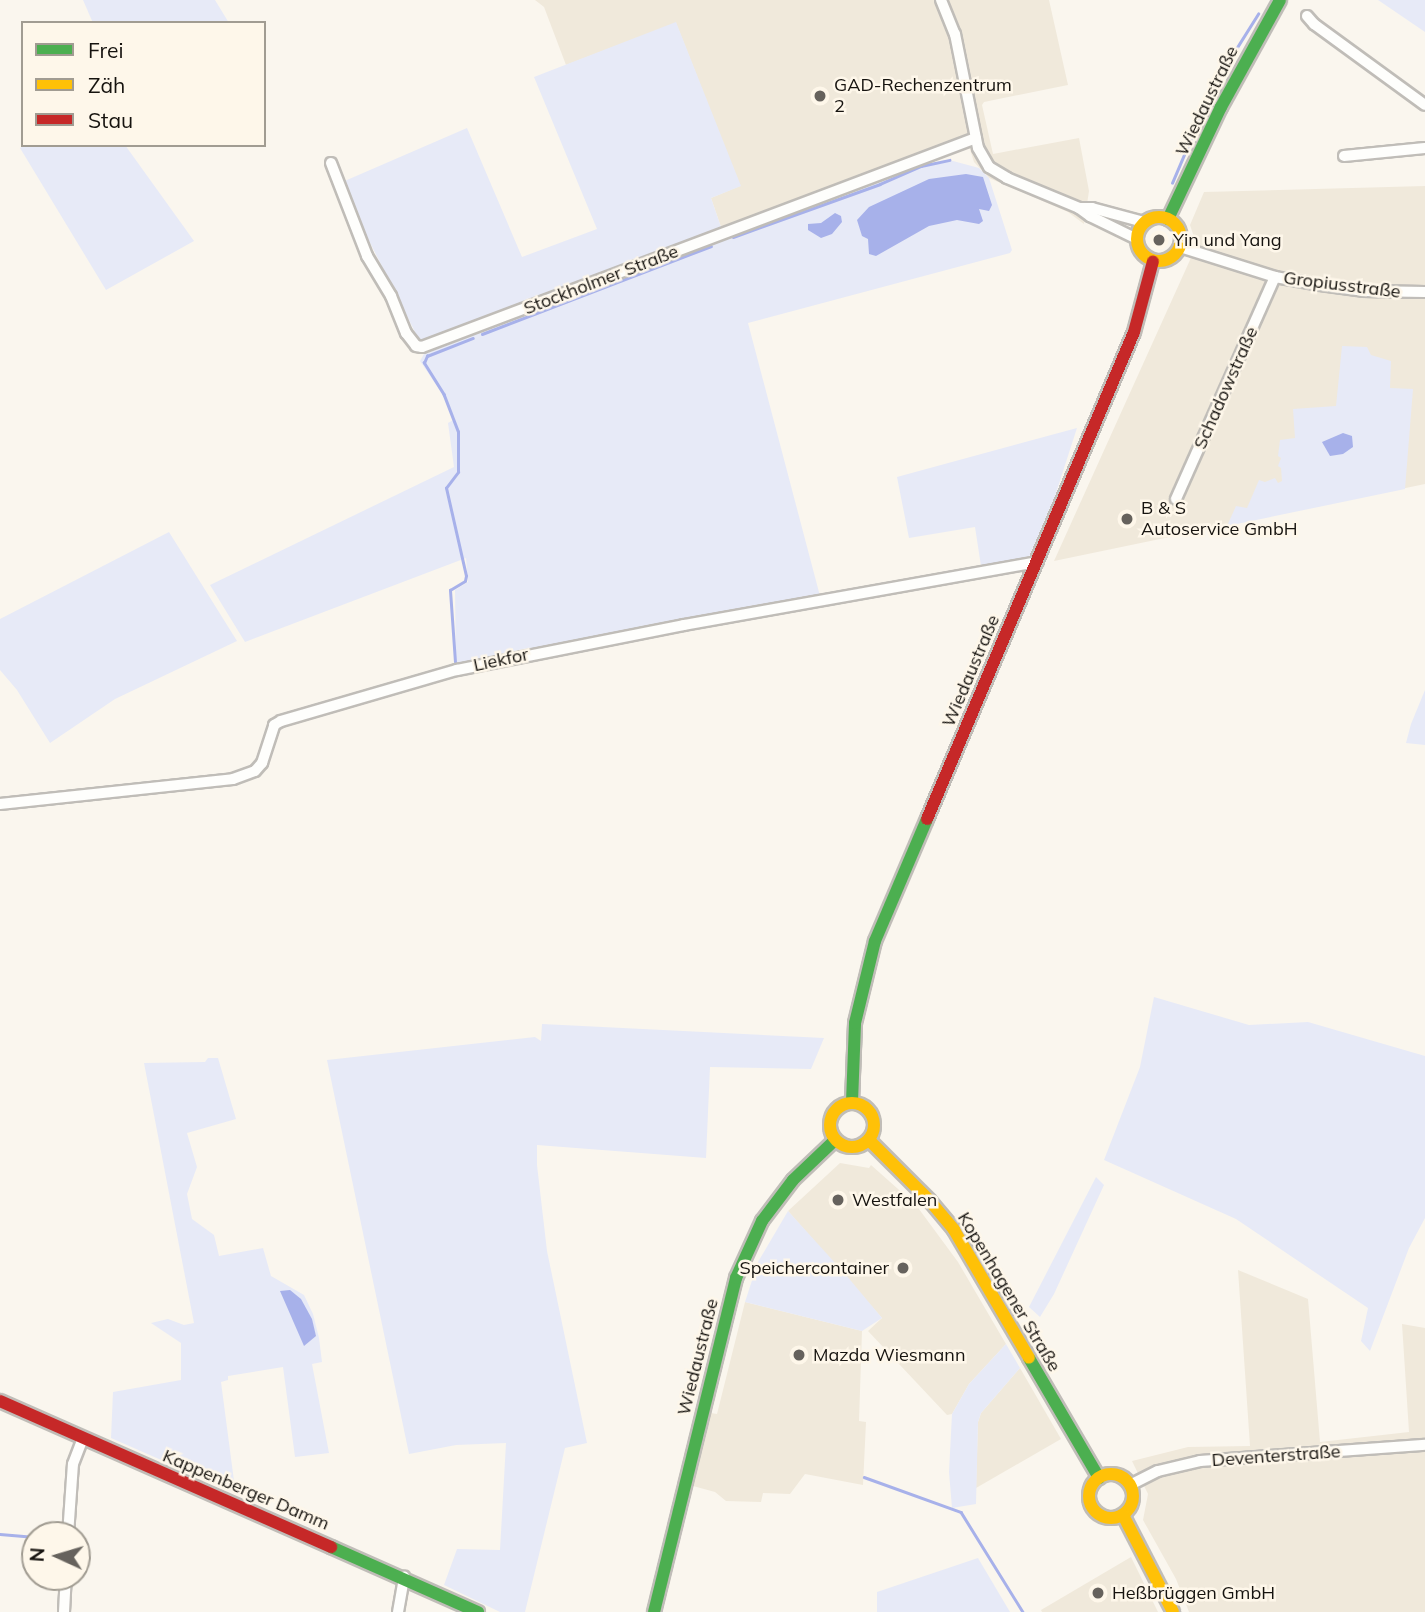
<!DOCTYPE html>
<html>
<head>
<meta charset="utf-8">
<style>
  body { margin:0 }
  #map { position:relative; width:1425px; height:1612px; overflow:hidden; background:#faf6ee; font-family:Mulish,sans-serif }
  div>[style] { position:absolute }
  .built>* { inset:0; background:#f0e9db }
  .green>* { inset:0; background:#e7eaf7 }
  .water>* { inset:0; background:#a7b1ea }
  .stream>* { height:2.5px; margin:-1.25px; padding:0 1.25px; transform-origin:1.25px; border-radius:1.25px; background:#a7b1ea }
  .roads { filter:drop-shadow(2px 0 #c0bdb8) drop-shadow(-2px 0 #c0bdb8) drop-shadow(0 2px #c0bdb8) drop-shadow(0 -2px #c0bdb8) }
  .street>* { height:10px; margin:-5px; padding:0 5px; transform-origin:5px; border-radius:5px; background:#fefefc }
  .fast>* { height:12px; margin:-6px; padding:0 6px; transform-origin:6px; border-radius:6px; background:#4caf50 }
  .slow>* { height:12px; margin:-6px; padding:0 6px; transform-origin:6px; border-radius:6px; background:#ffc107 }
  .slow>.ring { margin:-6px; padding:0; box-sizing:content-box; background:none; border:12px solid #ffc107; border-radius:50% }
  .jam>* { height:12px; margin:-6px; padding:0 6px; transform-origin:6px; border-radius:6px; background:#c62828 }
  .dots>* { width:19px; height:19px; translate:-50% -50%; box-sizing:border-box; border:4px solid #fef7ea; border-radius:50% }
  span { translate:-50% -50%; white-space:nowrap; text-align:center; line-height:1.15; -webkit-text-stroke:5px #fef7ea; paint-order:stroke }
  .poi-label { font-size:18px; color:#16130f }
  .left { translate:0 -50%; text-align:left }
  .right { translate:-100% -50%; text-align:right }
  .street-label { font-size:18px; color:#16130f }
  .legend { position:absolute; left:21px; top:21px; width:245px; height:126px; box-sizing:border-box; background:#fef7ea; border:2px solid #a19c92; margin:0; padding:9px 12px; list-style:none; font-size:21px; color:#16130f }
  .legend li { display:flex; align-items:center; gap:14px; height:35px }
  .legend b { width:35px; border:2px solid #a19c92 }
  .north { position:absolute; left:21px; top:1521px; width:70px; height:70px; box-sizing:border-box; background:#fef7ea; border:2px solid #a19c92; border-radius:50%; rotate:274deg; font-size:19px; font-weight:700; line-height:28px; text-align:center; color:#16130f }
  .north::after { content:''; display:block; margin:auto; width:24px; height:32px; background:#66625d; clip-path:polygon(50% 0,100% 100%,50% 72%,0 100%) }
</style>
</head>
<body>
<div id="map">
  <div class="built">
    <div style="clip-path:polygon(535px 0,1049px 0,1068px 85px,984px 102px,982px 105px,993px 154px,1079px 138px,1089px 191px,1084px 224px,1068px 212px,989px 178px,974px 162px,966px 137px,722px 230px,711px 198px,740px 186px,676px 23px,566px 65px,544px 7px)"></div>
    <div style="clip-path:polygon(1425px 186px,1425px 484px,1054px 561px,1190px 260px,1195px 240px,1190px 225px,1204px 192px)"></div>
    <div style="clip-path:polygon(840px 1163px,869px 1168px,871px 1165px,916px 1205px,958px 1262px,1006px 1344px,969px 1384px,952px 1414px,947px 1415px,868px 1331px,882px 1318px,788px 1211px)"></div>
    <div style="clip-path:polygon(1238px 1270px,1308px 1299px,1320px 1442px,1409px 1432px,1402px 1324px,1425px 1328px,1425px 1612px,1189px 1612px,1176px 1579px,1143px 1520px,1148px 1494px,1132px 1461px,1188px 1447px,1250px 1446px)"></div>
    <div style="clip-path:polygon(745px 1302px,862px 1331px,859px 1421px,866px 1422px,863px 1485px,805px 1474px,790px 1494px,763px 1493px,761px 1502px,726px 1501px,715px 1492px,693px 1486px,693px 1475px,711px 1413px,717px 1414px)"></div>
    <div style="clip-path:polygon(1020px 1368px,1061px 1439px,976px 1488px,978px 1422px,981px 1413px)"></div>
    <div style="clip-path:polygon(1131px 1557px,1158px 1612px,1042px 1612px,1041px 1610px)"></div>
  </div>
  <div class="green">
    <div style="clip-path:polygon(83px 0,215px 0,229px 23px,93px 23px)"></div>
    <div style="clip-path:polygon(1378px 0,1425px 0,1425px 32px)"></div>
    <div style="clip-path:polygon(676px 22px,741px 186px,711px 198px,722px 230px,422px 346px,340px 183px,467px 128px,522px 257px,597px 229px,534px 77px)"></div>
    <div style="clip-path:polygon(26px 145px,125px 145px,194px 241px,106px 290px,20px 148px)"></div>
    <div style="clip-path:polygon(953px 161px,979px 168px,989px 178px,1012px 250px,1010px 253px,748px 323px,820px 596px,456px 664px,455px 590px,468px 582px,466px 558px,245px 642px,210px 585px,454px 467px,448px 423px,455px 419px,443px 395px,420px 361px,424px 354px,856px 186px,928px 163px)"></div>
    <div style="clip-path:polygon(1342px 346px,1367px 347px,1371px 355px,1391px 361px,1390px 388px,1413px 389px,1405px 489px,1227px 526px,1236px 506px,1247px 508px,1259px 480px,1265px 482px,1275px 478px,1278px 483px,1282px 481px,1281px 468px,1278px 466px,1281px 458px,1278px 456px,1280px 440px,1295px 438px,1293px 409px,1336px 406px)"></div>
    <div style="clip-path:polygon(1077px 428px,1055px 496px,1029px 557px,981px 566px,975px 527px,909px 538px,897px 477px)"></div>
    <div style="clip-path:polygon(169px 532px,237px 641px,115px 699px,50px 743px,17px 690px,0 670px,0 619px)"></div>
    <div style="clip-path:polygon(1425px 690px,1425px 745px,1406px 743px,1411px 724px)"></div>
    <div style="clip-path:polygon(1154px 997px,1249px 1025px,1308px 1022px,1425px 1056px,1425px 1218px,1409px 1248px,1370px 1351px,1361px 1341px,1368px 1308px,1236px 1219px,1104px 1160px,1140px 1067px)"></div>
    <div style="clip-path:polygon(542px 1024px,824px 1038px,811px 1069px,710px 1067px,706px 1158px,537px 1145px,537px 1165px,547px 1251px,587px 1443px,565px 1448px,525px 1612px,500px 1612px,444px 1585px,457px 1549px,500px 1550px,506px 1443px,456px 1445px,409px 1454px,327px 1060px,535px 1037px,541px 1041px)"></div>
    <div style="clip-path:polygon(208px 1058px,218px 1058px,236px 1119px,187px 1133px,197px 1167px,187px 1194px,192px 1219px,214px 1235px,219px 1256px,263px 1248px,271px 1276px,304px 1295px,313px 1314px,319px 1338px,322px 1362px,312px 1364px,329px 1453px,295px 1457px,283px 1367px,228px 1376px,228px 1380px,221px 1382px,234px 1481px,232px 1491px,111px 1438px,113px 1392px,181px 1380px,181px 1343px,151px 1323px,168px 1319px,184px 1325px,194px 1323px,144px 1063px,205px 1062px)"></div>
    <div style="clip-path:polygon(1096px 1177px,1104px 1185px,1054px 1294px,1040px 1317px,1029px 1307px)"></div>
    <div style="clip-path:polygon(788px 1211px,846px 1275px,882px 1318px,862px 1331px,745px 1302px,758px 1262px)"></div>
    <div style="clip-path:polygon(1006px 1344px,1020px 1368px,981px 1413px,978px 1422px,976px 1504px,952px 1508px,949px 1472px,952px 1414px,969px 1384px)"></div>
    <div style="clip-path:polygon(978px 1558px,1010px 1612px,877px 1612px,877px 1592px)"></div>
  </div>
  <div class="water">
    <div style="clip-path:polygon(966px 174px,983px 177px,992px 205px,989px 211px,979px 209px,983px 221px,979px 224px,957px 220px,929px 226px,876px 256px,869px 254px,868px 239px,862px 236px,857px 220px,869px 207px,929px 179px)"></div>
    <div style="clip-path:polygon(835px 213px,841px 216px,842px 222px,832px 234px,821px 238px,808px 230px,808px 224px,821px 223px)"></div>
    <div style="clip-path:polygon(1343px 433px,1352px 436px,1353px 447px,1343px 454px,1330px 456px,1322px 442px)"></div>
    <div style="clip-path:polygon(290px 1290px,301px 1299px,312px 1319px,316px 1336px,304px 1346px,280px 1291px)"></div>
  </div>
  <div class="stream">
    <div style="left:1172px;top:183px;width:128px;rotate:-67deg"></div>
    <div style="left:1222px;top:65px;width:12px;rotate:-42deg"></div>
    <div style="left:1231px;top:57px;width:51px;rotate:-57.9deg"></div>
    <div style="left:733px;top:237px;width:156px;rotate:-19.8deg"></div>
    <div style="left:880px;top:184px;width:45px;rotate:-23.7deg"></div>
    <div style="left:921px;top:166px;width:29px;rotate:-12deg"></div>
    <div style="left:482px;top:334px;width:245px;rotate:-21deg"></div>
    <div style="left:455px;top:662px;width:72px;rotate:-94deg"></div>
    <div style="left:450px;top:590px;width:17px;rotate:-31deg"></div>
    <div style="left:465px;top:581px;width:5px;rotate:-79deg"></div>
    <div style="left:466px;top:576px;width:90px;rotate:-102.8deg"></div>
    <div style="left:446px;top:488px;width:20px;rotate:-53deg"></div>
    <div style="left:458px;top:472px;width:40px;rotate:-90deg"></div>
    <div style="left:458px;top:432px;width:40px;rotate:-111deg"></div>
    <div style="left:444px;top:395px;width:38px;rotate:-122deg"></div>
    <div style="left:424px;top:363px;width:8px;rotate:-67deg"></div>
    <div style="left:427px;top:356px;width:49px;rotate:-21.4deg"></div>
    <div style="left:864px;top:1477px;width:103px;rotate:19.8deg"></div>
    <div style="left:961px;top:1512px;width:118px;rotate:58.2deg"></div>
    <div style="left:0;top:1534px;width:35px;rotate:5deg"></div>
  </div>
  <div class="roads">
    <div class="street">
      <div style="left:941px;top:0;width:37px;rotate:68deg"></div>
      <div style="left:955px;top:34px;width:116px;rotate:78.6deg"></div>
      <div style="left:978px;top:148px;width:22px;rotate:60deg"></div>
      <div style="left:989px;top:167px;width:21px;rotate:31deg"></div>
      <div style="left:1007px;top:178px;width:78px;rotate:22.6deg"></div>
      <div style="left:1079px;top:208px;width:14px;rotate:36deg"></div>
      <div style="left:1090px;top:216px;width:52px;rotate:26.1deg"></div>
      <div style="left:1307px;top:16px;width:11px;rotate:49deg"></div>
      <div style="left:1314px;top:24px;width:137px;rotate:36.1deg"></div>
      <div style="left:1344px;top:156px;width:81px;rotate:-5.6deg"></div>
      <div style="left:331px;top:163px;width:100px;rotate:68.8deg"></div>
      <div style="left:367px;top:256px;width:47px;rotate:59deg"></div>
      <div style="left:391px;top:296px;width:40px;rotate:68deg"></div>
      <div style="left:406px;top:333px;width:16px;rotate:52deg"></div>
      <div style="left:416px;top:346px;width:6px;rotate:9deg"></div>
      <div style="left:422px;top:347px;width:592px;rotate:-20.67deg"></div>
      <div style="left:1079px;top:208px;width:13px"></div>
      <div style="left:1092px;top:208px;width:54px;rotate:15.1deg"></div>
      <div style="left:1180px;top:247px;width:100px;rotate:17.5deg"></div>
      <div style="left:1275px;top:277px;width:46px;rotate:10.1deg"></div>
      <div style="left:1320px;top:285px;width:43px;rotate:7.9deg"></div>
      <div style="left:1363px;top:291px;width:62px;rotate:0.9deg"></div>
      <div style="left:1176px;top:499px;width:243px;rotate:-66deg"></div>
      <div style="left:0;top:804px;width:234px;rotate:-6.1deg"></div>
      <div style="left:233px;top:779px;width:23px;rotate:-20deg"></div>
      <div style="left:255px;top:771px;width:11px;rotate:-49deg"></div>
      <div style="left:262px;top:763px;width:40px;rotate:-72deg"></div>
      <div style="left:274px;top:725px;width:8px;rotate:-30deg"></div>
      <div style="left:281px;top:721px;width:183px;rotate:-16.2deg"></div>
      <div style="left:457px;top:670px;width:231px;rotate:-11.2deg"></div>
      <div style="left:684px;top:625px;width:359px;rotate:-10.1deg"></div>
      <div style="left:1130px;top:1485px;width:31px;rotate:-27deg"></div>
      <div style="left:1158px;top:1471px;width:43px;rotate:-13.4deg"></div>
      <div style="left:1200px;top:1461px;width:226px;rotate:-4.1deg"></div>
      <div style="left:68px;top:1535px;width:71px;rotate:-86deg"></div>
      <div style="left:73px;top:1464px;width:28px;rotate:-69deg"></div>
      <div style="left:64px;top:1612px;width:35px;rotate:-87deg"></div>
      <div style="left:398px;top:1612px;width:36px;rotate:-80deg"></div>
    </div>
    <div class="fast">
      <div style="left:1168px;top:219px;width:124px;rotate:-64.7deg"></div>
      <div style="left:1221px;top:107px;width:122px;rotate:-61.1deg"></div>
      <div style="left:852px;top:1102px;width:79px;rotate:-87.8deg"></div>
      <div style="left:855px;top:1023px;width:84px;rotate:-76.3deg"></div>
      <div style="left:875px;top:941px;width:133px;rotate:-66.9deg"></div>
      <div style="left:1029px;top:1358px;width:139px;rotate:59.7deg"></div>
      <div style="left:331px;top:1547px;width:161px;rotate:23.9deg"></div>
      <div style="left:654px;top:1612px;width:344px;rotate:-76.2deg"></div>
      <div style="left:736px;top:1278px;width:63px;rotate:-65.5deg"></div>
      <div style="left:762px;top:1221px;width:51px;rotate:-52.9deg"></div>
      <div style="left:793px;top:1180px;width:58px;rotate:-43.6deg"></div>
    </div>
    <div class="slow">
      <div class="ring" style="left:1137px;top:217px;width:32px;height:32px"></div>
      <div class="ring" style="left:830px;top:1103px;width:32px;height:32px"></div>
      <div style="left:869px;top:1140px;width:86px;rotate:45deg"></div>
      <div style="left:930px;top:1201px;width:38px;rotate:50deg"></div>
      <div style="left:954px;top:1230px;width:148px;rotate:59.6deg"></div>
      <div class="ring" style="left:1089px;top:1474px;width:32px;height:32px"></div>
      <div style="left:1123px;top:1515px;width:109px;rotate:62.7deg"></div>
    </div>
    <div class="jam">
      <div style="left:927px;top:819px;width:529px;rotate:-66.97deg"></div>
      <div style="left:1134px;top:332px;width:73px;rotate:-75deg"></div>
      <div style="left:0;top:1401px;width:362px;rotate:23.8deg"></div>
    </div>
  </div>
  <div class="dots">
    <div style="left:820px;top:96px;background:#66625d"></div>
    <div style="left:1159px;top:240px;background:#66625d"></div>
    <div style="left:1127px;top:519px;background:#66625d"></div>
    <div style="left:838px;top:1200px;background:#66625d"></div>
    <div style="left:903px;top:1268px;background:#66625d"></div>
    <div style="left:799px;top:1355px;background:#66625d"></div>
    <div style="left:1098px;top:1593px;background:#66625d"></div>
  </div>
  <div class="poi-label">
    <span class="left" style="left:834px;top:96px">GAD-Rechenzentrum<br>2</span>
    <span class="left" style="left:1173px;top:240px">Yin und Yang</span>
    <span class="left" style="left:1141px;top:519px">B &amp; S<br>Autoservice GmbH</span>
    <span class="left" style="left:852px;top:1200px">Westfalen</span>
    <span class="right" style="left:889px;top:1268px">Speichercontainer</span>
    <span class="left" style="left:813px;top:1355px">Mazda Wiesmann</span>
    <span class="left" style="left:1112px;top:1593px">Heßbrüggen GmbH</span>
  </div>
  <div class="street-label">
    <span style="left:1207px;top:101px;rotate:-64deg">Wiedaustraße</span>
    <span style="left:601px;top:280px;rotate:-21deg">Stockholmer Straße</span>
    <span style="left:1342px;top:285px;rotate:7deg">Gropiusstraße</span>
    <span style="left:1226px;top:388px;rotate:-66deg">Schadowstraße</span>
    <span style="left:501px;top:660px;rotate:-12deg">Liekfor</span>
    <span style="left:971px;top:671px;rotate:-67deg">Wiedaustraße</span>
    <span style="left:1009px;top:1292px;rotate:59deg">Kopenhagener Straße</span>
    <span style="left:698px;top:1357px;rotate:-76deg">Wiedaustraße</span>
    <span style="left:1276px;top:1456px;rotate:-4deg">Deventerstraße</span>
    <span style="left:246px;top:1490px;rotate:23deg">Kappenberger Damm</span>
  </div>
  <ul class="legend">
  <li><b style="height:9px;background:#4caf50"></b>Frei</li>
  <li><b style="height:9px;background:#ffc107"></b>Zäh</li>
  <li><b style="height:9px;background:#c62828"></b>Stau</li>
  </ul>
  <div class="north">N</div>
</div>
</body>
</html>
